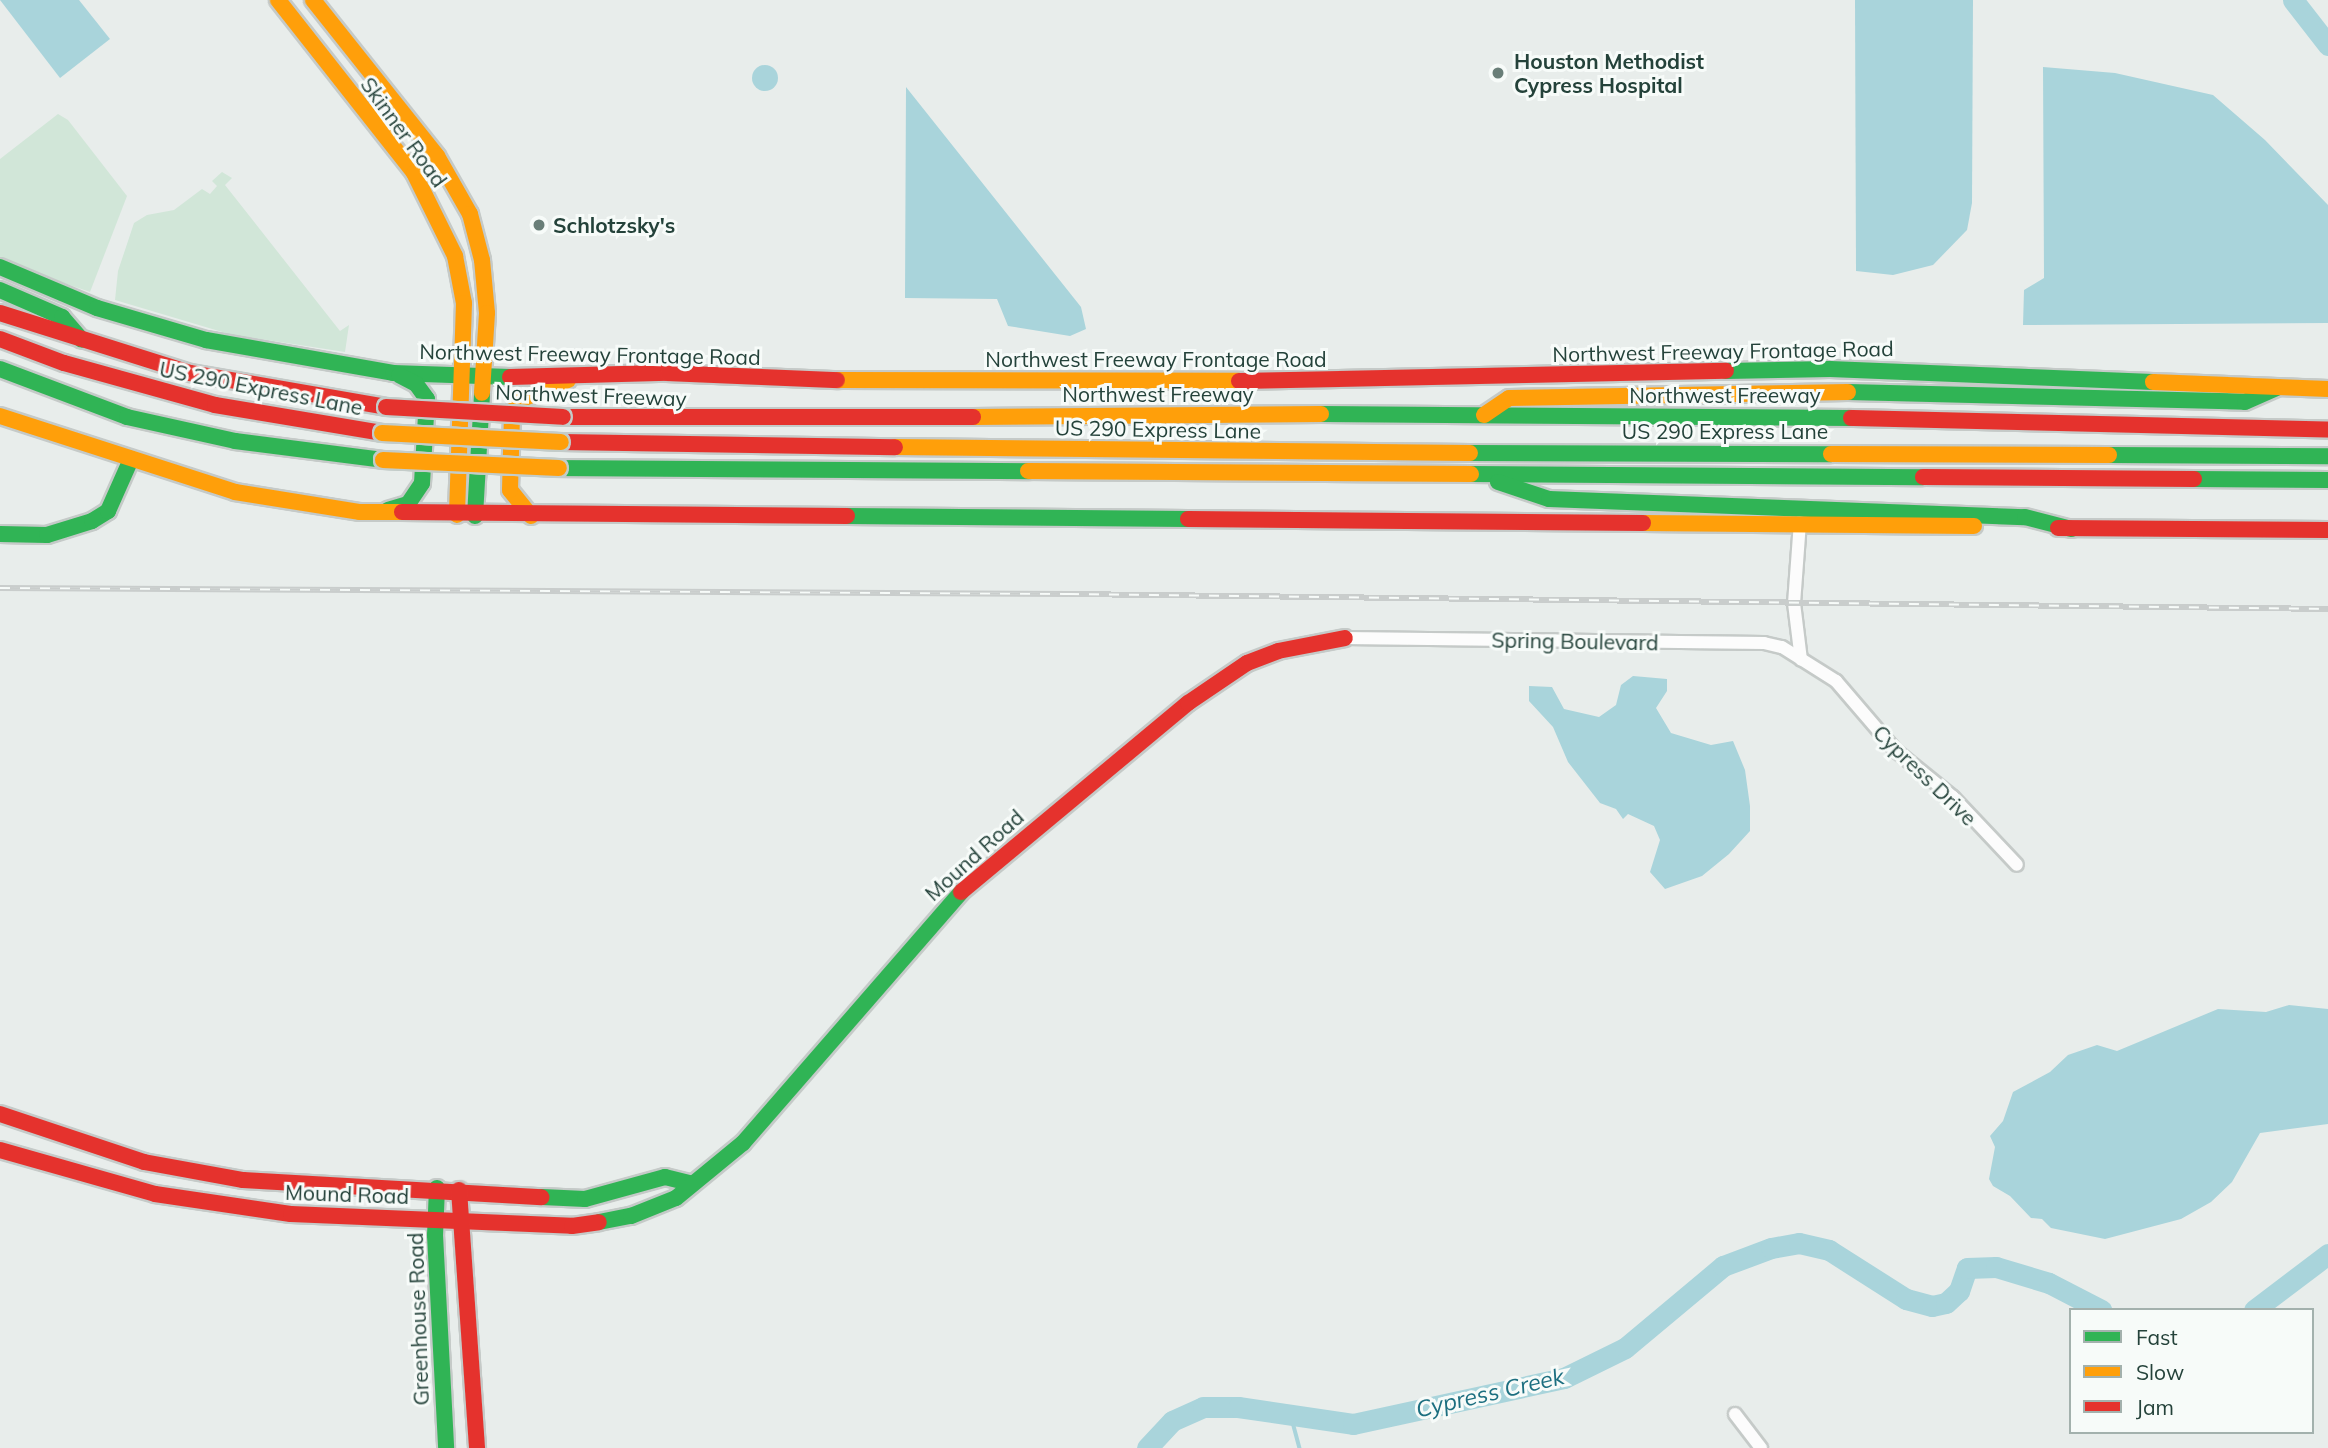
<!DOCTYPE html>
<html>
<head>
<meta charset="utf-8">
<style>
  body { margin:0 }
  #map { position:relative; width:2328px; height:1448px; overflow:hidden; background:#e8edeb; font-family:Mulish,sans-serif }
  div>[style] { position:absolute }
  .green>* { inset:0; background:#d1e6d8 }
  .water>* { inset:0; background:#a9d4db }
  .round { border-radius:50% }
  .stream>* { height:3.5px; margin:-1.75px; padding:0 1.75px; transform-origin:1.75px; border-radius:1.75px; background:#a9d4db }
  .river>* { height:21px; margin:-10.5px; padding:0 10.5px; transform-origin:10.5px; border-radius:10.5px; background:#a9d4db }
  .roads { filter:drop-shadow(2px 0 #c5cac8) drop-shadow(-2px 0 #c5cac8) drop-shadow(0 2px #c5cac8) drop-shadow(0 -2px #c5cac8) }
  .street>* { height:12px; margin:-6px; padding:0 6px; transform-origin:6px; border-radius:6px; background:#fcfcfc }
  .fast>* { height:16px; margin:-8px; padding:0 8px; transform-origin:8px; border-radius:8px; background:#30b455 }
  .slow>* { height:16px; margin:-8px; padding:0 8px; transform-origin:8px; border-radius:8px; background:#ff9f0a }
  .jam>* { height:16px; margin:-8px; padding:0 8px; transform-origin:8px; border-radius:8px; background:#e5322d }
  .rail>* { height:6px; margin-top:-3px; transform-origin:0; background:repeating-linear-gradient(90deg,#f7fbf9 0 10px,#c9cdcc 0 20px); box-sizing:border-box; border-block:2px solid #c9cdcc }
  .bridges { filter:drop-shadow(2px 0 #c3ccc9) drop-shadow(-2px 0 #c3ccc9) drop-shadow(0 2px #c3ccc9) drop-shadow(0 -2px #c3ccc9) }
  .slow-bridge>* { height:16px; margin:-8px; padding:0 8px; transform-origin:8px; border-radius:8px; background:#ff9f0a }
  .jam-bridge>* { height:16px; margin:-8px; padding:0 8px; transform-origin:8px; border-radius:8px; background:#e5322d }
  .dots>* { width:19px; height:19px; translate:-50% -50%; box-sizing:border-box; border:4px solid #f7fbf9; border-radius:50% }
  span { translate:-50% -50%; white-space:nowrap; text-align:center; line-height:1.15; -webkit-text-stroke:6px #f7fbf9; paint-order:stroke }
  .poi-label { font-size:21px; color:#24423a; font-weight:700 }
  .left { translate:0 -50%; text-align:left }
  .street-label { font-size:21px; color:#24423a }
  .water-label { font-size:23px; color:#1c6f80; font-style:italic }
  .legend { position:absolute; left:2069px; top:1308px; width:245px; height:126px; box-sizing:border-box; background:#f7fbf9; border:2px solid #a3b1ad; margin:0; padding:9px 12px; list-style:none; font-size:21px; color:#24423a }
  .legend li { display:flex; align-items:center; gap:14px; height:35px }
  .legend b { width:35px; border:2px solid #a3b1ad }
</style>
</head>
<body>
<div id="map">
  <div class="green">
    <div style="clip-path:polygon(58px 114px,68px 120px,127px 196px,90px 292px,0 261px,0 159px)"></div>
    <div style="clip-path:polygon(222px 172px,232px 178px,225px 185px,340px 331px,349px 325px,345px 352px,229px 334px,115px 300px,118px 271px,134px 223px,147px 215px,174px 210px,202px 189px,210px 194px,217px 186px,212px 181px)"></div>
  </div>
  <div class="water">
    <div style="clip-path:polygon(79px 0,110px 39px,60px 78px,0 0)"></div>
    <div style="clip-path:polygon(1855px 0,1973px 0,1972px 203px,1967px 230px,1933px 265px,1893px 275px,1856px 271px)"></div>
    <div class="round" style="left:752px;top:65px;width:26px;height:26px"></div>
    <div style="clip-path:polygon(2043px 67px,2115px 73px,2213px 95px,2265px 140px,2328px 205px,2328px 323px,2023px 325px,2024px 290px,2044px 278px)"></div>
    <div style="clip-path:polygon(906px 87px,1081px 307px,1086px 329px,1070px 336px,1008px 326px,997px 299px,905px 298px)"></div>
    <div style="clip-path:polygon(1633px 676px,1667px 679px,1667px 691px,1656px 708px,1671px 733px,1711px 745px,1733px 741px,1745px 770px,1750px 806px,1750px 831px,1729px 854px,1702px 876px,1665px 889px,1650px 872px,1660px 840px,1654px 826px,1628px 814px,1623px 819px,1616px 809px,1600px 803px,1568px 762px,1553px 727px,1529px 701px,1529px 686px,1552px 687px,1564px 709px,1599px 717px,1616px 705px,1621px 685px)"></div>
    <div style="clip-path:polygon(2289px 1005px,2328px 1009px,2328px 1124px,2260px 1133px,2232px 1182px,2211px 1202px,2181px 1219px,2105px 1239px,2051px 1228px,2042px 1219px,2031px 1218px,2010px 1196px,1993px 1186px,1989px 1179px,1995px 1147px,1990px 1136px,2003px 1121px,2013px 1092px,2050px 1072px,2068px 1055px,2097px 1045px,2117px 1051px,2218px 1009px,2266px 1012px)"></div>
  </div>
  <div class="stream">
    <div style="left:1291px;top:1415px;width:34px;rotate:75deg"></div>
  </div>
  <div class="river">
    <div style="left:2293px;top:0;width:57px;rotate:52.1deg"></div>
    <div style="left:2254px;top:1310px;width:93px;rotate:-37.1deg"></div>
    <div style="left:1147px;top:1448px;width:37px;rotate:-47deg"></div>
    <div style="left:1172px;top:1421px;width:34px;rotate:-24deg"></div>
    <div style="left:1203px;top:1407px;width:35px"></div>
    <div style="left:1238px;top:1407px;width:116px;rotate:8.4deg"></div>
    <div style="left:1353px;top:1424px;width:216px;rotate:-12.3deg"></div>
    <div style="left:1564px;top:1378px;width:68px;rotate:-26.2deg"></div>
    <div style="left:1625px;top:1348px;width:128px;rotate:-39.9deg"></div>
    <div style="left:1723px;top:1266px;width:51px;rotate:-20.6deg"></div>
    <div style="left:1771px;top:1248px;width:28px;rotate:-10deg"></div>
    <div style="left:1799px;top:1243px;width:31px;rotate:13deg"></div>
    <div style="left:1829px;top:1250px;width:91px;rotate:32.5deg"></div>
    <div style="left:1906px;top:1299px;width:27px;rotate:15deg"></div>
    <div style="left:1932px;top:1306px;width:14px;rotate:-12deg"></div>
    <div style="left:1946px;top:1303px;width:18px;rotate:-43deg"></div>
    <div style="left:1959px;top:1291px;width:24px;rotate:-71deg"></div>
    <div style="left:1967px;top:1268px;width:29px;rotate:-2deg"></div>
    <div style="left:1996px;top:1267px;width:55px;rotate:16.8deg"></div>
    <div style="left:2049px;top:1283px;width:59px;rotate:27.4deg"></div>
  </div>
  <div class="roads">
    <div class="street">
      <div style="left:1800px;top:522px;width:81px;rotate:94.2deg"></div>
      <div style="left:1794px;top:603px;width:57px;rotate:83deg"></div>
      <div style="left:1345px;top:638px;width:419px;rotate:0.7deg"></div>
      <div style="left:1764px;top:643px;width:18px;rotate:13deg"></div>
      <div style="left:1782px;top:647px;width:64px;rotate:32.2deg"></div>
      <div style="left:1836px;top:681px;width:92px;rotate:49.4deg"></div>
      <div style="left:1896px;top:751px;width:73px;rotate:38.9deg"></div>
      <div style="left:1953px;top:797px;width:93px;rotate:46.7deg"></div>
      <div style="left:1735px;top:1414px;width:43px;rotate:52.6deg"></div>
    </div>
    <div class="fast">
      <div style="left:0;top:267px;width:105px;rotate:22.9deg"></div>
      <div style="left:97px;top:308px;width:114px;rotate:16.4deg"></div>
      <div style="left:206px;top:340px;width:190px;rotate:10deg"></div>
      <div style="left:393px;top:373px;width:117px;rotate:2deg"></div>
      <div style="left:0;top:290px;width:68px;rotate:23.5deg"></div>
      <div style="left:62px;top:317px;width:30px;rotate:49deg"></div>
      <div style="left:0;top:369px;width:136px;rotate:20.7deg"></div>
      <div style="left:127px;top:417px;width:111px;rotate:12.5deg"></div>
      <div style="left:235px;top:441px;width:149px;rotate:7.3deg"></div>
      <div style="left:1726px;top:371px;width:104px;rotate:-1.1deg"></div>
      <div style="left:1830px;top:369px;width:323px;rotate:2.3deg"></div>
      <div style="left:1848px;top:392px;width:397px;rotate:1.4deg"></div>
      <div style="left:2245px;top:402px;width:36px;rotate:-24deg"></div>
      <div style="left:1321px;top:414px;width:530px;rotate:0.43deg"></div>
      <div style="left:1470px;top:453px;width:361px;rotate:0.2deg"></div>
      <div style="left:2109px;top:455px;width:219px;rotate:0.3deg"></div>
      <div style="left:559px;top:468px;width:469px;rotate:0.4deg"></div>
      <div style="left:1471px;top:474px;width:452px;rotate:0.4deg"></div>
      <div style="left:2194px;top:479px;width:134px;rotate:0.4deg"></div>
      <div style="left:1498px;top:482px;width:54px;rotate:18.4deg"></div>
      <div style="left:1549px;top:499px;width:476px;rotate:2.2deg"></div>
      <div style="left:2025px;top:517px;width:48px;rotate:14.6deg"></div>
      <div style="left:388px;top:510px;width:21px;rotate:-17deg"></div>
      <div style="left:408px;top:504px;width:25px;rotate:-56deg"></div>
      <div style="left:422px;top:483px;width:84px;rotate:-86.6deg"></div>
      <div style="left:427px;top:399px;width:19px;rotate:-126deg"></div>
      <div style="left:416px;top:384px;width:19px;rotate:-152deg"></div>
      <div style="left:475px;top:516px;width:123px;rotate:-86.7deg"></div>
      <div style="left:847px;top:516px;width:341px;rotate:0.5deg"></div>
      <div style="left:0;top:534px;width:47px;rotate:1.2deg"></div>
      <div style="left:47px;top:535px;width:47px;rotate:-17.3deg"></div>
      <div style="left:92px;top:521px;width:19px;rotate:-32deg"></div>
      <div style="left:108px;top:511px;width:57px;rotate:-66.1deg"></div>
      <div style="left:437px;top:1188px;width:47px;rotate:92.4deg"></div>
      <div style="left:435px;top:1235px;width:213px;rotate:87deg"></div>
      <div style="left:542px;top:1197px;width:43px;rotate:2.7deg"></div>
      <div style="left:585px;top:1199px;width:83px;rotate:-15.4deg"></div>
      <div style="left:665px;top:1177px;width:25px;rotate:14deg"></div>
      <div style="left:599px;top:1222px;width:33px;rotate:-11deg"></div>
      <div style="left:631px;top:1216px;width:48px;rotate:-21.8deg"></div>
      <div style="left:676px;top:1198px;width:87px;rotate:-39.4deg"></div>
      <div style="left:743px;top:1143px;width:332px;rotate:-49deg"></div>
    </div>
    <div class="slow">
      <div style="left:278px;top:0;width:220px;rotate:51.8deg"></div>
      <div style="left:414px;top:173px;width:93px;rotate:63.7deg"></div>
      <div style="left:455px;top:256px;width:48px;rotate:79.2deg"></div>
      <div style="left:464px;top:303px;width:212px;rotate:91.9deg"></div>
      <div style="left:313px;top:0;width:199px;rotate:51.5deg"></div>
      <div style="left:437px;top:156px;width:67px;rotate:60.4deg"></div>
      <div style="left:470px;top:214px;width:48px;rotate:75.4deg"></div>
      <div style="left:482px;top:260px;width:53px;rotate:84.6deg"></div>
      <div style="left:487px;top:313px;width:80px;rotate:93.6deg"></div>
      <div style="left:837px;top:380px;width:402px;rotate:0.1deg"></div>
      <div style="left:2153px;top:382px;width:175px;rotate:2.3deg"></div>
      <div style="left:1484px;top:415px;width:30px;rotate:-34deg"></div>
      <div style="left:1509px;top:398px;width:339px;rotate:-1deg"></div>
      <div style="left:0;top:416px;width:247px;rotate:17.9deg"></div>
      <div style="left:235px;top:492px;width:127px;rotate:9.1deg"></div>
      <div style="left:360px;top:512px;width:42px"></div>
      <div style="left:973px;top:417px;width:348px;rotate:-0.5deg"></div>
      <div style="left:895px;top:447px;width:575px;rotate:0.6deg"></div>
      <div style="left:1831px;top:454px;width:278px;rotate:0.2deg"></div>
      <div style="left:1028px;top:471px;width:443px;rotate:0.4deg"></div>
      <div style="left:531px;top:516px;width:33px;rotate:-129deg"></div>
      <div style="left:510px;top:490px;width:78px;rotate:-88.5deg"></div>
      <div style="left:512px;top:412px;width:16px;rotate:-52deg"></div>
      <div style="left:522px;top:399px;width:50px;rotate:-22.4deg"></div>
      <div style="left:1643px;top:523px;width:331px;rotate:0.5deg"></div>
    </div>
    <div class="jam">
      <div style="left:0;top:313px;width:199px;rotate:17.5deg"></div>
      <div style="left:190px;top:373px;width:199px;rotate:9.8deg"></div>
      <div style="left:0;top:339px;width:68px;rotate:20.6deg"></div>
      <div style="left:64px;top:363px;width:157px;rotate:15.5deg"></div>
      <div style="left:215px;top:405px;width:169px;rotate:9.5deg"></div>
      <div style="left:510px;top:377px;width:158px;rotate:-1.5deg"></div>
      <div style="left:668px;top:373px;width:169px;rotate:2.4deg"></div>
      <div style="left:1239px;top:381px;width:487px;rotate:-1.2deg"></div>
      <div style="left:563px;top:417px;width:410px"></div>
      <div style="left:1851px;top:418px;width:477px;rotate:1.4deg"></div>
      <div style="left:561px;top:442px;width:334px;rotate:0.9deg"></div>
      <div style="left:1923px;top:477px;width:271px;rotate:0.4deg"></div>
      <div style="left:402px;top:512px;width:445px;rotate:0.5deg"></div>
      <div style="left:1188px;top:519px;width:455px;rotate:0.5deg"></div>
      <div style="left:2058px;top:528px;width:270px;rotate:0.4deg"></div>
      <div style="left:961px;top:892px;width:295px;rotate:-39.8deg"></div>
      <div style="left:1188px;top:703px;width:71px;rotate:-34.1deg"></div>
      <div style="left:1247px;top:663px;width:33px;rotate:-21deg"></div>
      <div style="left:1278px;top:651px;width:68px;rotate:-11deg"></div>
      <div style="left:0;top:1114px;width:152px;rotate:18.4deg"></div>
      <div style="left:144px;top:1162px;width:101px;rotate:10.3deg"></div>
      <div style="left:243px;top:1180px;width:299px;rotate:3.3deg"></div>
      <div style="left:0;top:1150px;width:161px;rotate:15.8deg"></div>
      <div style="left:155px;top:1194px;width:137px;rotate:8.4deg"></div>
      <div style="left:291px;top:1214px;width:281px;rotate:2.4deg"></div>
      <div style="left:572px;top:1226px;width:27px;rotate:-8deg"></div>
      <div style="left:459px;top:1190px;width:259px;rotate:86deg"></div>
    </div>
  </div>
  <div class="rail">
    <div style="left:0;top:588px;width:1069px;rotate:0.32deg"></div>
    <div style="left:1069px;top:594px;width:1259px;rotate:0.68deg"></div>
  </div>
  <div class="bridges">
    <div class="slow-bridge">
      <div style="left:382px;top:433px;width:179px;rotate:2.9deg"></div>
      <div style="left:383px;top:460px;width:176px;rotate:2.6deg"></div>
    </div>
    <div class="jam-bridge">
      <div style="left:386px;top:407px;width:177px;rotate:3.2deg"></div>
    </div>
  </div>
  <div class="dots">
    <div style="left:1498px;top:73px;background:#697e78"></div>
    <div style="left:539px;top:225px;background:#697e78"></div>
  </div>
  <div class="poi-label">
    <span class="left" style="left:1514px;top:73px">Houston Methodist<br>Cypress Hospital</span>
    <span class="left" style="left:553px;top:225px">Schlotzsky's</span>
  </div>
  <div class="street-label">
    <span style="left:404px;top:132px;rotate:54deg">Skinner Road</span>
    <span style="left:1723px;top:351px;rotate:-1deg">Northwest Freeway Frontage Road</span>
    <span style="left:590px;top:354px;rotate:1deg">Northwest Freeway Frontage Road</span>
    <span style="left:1156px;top:359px">Northwest Freeway Frontage Road</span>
    <span style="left:261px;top:388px;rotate:11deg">US 290 Express Lane</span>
    <span style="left:1158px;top:394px">Northwest Freeway</span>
    <span style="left:591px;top:395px;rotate:2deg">Northwest Freeway</span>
    <span style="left:1725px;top:395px">Northwest Freeway</span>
    <span style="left:1158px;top:429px;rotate:1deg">US 290 Express Lane</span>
    <span style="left:1725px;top:431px">US 290 Express Lane</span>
    <span style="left:1575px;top:641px;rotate:1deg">Spring Boulevard</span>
    <span style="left:1925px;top:775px;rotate:44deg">Cypress Drive</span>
    <span style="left:974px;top:855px;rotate:-42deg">Mound Road</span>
    <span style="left:347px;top:1194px;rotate:2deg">Mound Road</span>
    <span style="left:418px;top:1319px;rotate:-92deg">Greenhouse Road</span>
  </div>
  <div class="water-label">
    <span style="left:1490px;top:1393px;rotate:-13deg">Cypress Creek</span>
  </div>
  <ul class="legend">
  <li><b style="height:9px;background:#30b455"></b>Fast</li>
  <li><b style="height:9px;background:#ff9f0a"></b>Slow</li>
  <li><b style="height:9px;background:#e5322d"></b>Jam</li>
  </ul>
</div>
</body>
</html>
